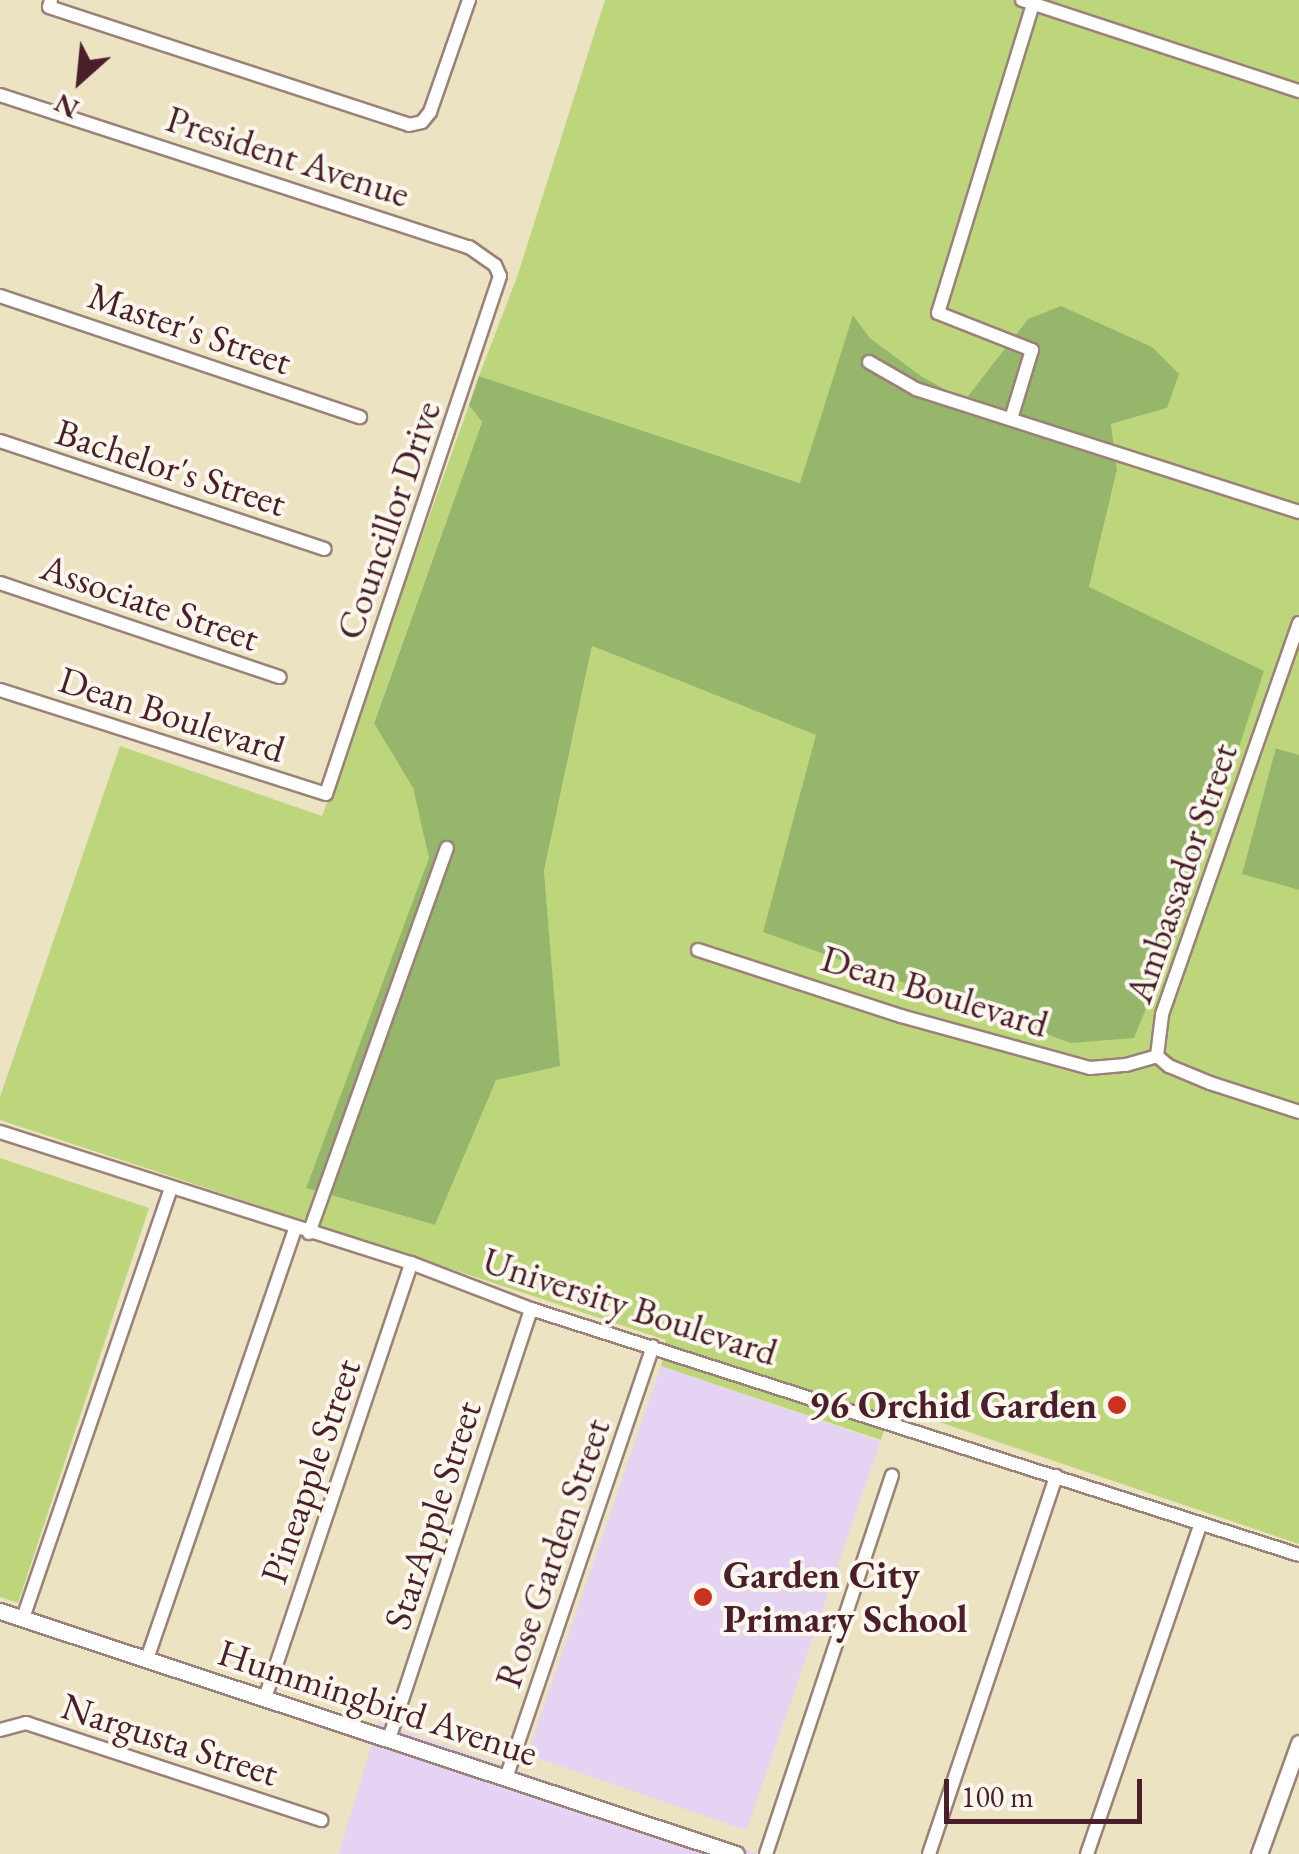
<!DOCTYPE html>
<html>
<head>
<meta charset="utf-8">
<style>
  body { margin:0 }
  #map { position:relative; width:1299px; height:1854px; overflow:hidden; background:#ece3c3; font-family:"EB Garamond",serif }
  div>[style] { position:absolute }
  .built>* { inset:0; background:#e4d3f2; transform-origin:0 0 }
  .green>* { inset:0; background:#bed67b }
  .forest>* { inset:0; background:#96b76b }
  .roads { filter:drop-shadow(2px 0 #9b8177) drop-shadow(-2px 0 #9b8177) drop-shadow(0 2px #9b8177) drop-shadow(0 -2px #9b8177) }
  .minor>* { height:12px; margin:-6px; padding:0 6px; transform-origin:6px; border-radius:6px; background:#fff }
  .tertiary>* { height:15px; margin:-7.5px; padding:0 7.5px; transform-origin:7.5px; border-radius:7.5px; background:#fff }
  .dots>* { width:28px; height:28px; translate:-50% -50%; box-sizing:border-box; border:5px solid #fbf7ec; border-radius:50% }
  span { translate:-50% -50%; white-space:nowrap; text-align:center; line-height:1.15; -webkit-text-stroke:8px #fbf7ec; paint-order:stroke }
  .street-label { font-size:38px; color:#4a1f2b }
  .poi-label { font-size:38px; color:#4a1f2b; font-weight:700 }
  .right { translate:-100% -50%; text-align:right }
  .left { translate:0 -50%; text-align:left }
  .north { position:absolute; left:30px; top:30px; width:100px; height:100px; -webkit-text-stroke:8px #fbf7ec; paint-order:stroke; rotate:207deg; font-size:28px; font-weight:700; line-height:40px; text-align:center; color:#4a1f2b }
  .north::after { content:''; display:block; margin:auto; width:35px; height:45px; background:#4a1f2b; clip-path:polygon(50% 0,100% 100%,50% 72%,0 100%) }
  .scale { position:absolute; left:944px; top:1779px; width:198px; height:45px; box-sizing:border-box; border:5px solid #4a1f2b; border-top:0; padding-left:12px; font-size:30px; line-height:35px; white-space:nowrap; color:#4a1f2b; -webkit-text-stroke:8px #fbf7ec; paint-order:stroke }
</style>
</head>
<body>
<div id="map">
  <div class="built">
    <div style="left:661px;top:1366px;width:232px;height:411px;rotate:19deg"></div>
    <div style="clip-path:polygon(378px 1722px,758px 1854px,339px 1854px)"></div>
  </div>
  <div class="green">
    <div style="clip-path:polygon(605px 0,1299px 0,1299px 755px,1277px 748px,1243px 874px,1299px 890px,1299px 1544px,892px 1406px,881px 1440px,661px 1366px,666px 1340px,0 1120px,0 1097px,120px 746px,322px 816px,469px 405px,482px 422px,374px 722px,413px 788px,430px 858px,306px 1188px,435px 1225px,496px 1079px,559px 1066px,544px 871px,592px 646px,817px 735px,1089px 587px,1117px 470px,1111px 424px,1167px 408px,1028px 319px,966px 400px,921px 376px,870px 338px,854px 316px,801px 483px,479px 376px,517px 277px)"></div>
    <div style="clip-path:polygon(0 1158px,149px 1208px,18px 1603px,0 1597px)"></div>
  </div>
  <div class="forest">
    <div style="clip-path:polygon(1061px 306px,1152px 347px,1179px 374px,1167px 408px,1111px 424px,1117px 470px,1089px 587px,1264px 671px,1182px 920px,1134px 1038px,1071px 1043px,763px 932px,816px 735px,592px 646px,544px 871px,560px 1066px,496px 1080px,435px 1225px,306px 1188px,429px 858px,413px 788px,374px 723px,482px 422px,469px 405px,479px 376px,800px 483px,853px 315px,870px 338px,921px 376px,965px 400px,1028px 319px)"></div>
    <div style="clip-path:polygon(1276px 748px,1299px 755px,1299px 890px,1242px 874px)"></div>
  </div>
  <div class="roads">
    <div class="minor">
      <div style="left:51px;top:0;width:7px;rotate:106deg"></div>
      <div style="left:49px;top:7px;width:379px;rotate:18.1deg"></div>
      <div style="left:409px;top:125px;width:13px;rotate:-13deg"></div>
      <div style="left:422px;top:122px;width:13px;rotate:-51deg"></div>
      <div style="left:430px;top:112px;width:119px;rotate:-70.8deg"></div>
      <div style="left:1022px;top:0;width:292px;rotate:18.2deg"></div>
      <div style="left:0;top:95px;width:493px;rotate:18deg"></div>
      <div style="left:469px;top:247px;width:32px;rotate:35deg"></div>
      <div style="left:495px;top:265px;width:12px;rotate:66deg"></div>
      <div style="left:500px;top:276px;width:546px;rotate:108.57deg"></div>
      <div style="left:326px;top:794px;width:342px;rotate:-162.3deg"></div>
      <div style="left:0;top:296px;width:380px;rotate:18.6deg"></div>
      <div style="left:869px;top:362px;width:54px;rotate:29.9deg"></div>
      <div style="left:916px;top:389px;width:402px;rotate:17.8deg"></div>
      <div style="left:1011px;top:419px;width:72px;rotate:-73.1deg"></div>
      <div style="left:1032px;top:350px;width:101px;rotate:-158.5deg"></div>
      <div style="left:938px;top:313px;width:323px;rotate:-72.9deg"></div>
      <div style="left:0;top:441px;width:342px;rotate:18.4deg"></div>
      <div style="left:0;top:583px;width:295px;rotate:18.6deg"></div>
      <div style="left:1299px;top:623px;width:415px;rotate:109.3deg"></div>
      <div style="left:1162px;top:1015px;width:41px;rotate:97deg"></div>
      <div style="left:1157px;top:1056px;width:16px;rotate:40deg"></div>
      <div style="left:1169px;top:1066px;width:44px;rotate:22.5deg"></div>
      <div style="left:1210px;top:1083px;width:94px;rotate:18deg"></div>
      <div style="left:698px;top:950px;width:213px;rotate:18deg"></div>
      <div style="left:901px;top:1016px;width:196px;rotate:15.4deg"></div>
      <div style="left:1090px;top:1068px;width:36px;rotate:-5deg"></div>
      <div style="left:1126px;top:1065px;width:32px;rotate:-16deg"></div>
      <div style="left:0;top:1132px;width:431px;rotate:17.7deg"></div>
      <div style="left:411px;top:1263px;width:129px;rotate:21deg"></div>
      <div style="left:531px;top:1309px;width:806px;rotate:17.76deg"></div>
      <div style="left:309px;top:1233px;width:409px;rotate:-70.3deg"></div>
      <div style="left:23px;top:1618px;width:455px;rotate:-71deg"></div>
      <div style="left:147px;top:1659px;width:455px;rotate:-71deg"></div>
      <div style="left:265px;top:1698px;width:459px;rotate:-71.4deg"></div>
      <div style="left:0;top:1730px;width:27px;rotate:-15deg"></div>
      <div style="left:26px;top:1723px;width:311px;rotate:18.2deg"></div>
      <div style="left:389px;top:1739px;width:453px;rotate:-71.7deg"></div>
      <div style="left:506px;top:1778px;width:456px;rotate:-71.2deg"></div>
      <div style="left:766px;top:1854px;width:399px;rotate:-71.6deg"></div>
      <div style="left:929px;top:1854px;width:399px;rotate:-71.4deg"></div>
      <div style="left:1087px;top:1854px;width:347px;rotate:-71deg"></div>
    </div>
    <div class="tertiary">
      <div style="left:0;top:1611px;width:775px;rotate:18.27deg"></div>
      <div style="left:1259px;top:1854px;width:118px;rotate:-70.2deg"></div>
    </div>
  </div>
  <div class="dots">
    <div style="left:1117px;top:1405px;background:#c8321e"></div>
    <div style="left:703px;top:1597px;background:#c8321e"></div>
  </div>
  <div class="street-label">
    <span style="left:288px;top:156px;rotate:18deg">President Avenue</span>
    <span style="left:190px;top:328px;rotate:19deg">Master's Street</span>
    <span style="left:171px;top:467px;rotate:18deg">Bachelor's Street</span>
    <span style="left:388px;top:520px;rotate:-71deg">Councillor Drive</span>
    <span style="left:150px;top:602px;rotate:19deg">Associate Street</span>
    <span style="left:172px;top:714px;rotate:18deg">Dean Boulevard</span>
    <span style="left:1181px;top:873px;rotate:-71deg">Ambassador Street</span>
    <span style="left:935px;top:991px;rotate:17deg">Dean Boulevard</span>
    <span style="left:630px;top:1306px;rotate:18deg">University Boulevard</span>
    <span style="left:310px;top:1471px;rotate:-71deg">Pineapple Street</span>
    <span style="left:432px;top:1515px;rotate:-72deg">StarApple Street</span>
    <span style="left:552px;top:1553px;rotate:-71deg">Rose Garden Street</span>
    <span style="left:378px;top:1702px;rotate:18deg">Hummingbird Avenue</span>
    <span style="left:170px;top:1739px;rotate:18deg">Nargusta Street</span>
  </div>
  <div class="poi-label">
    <span class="right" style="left:1097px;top:1405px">96 Orchid Garden</span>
    <span class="left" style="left:723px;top:1597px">Garden City<br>Primary School</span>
  </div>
  <div class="north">N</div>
  <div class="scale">100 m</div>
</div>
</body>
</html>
